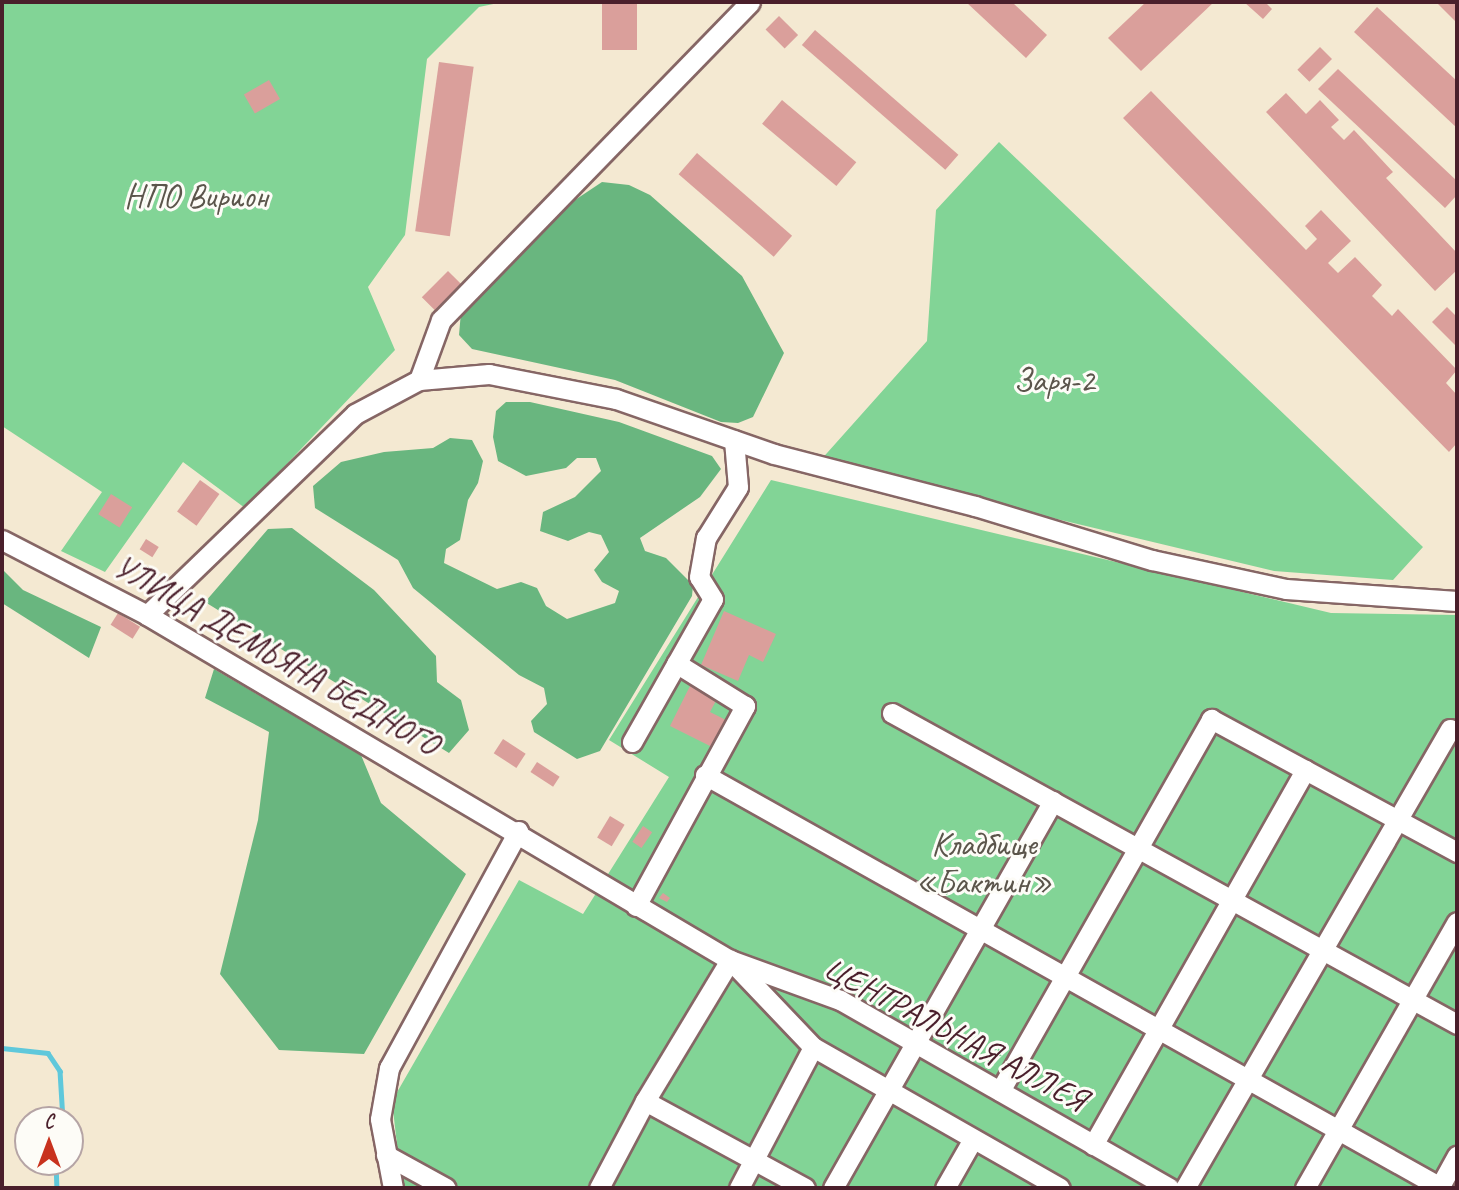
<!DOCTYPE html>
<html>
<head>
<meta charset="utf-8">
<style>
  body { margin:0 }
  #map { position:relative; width:1459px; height:1190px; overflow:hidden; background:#f4e9d2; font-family:Caveat,sans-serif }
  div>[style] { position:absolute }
  .green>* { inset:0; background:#82d496 }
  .forest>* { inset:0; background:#69b67f }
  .stream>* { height:4.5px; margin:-2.25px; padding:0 2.25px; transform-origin:2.25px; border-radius:2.25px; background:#5fc8db }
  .building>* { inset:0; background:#da9f9b; transform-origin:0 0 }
  .roads { filter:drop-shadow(2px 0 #866665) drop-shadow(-2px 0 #866665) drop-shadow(0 2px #866665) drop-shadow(0 -2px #866665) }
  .minor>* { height:19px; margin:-9.5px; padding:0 9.5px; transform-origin:9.5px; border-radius:9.5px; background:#fff }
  span { translate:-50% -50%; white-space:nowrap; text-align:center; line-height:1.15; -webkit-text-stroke:6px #fdfcf7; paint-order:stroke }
  .park-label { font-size:33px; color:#5b554b }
  .street-label { font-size:33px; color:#4a1f2b }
  .frame { position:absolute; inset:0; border:4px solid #4a1f2b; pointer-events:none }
  .north { position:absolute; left:14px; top:1106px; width:70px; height:70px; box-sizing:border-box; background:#fdfcf7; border:2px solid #b5a4a5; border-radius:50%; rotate:0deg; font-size:19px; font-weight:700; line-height:28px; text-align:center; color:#4a1f2b }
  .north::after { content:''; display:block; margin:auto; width:24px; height:32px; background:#c8321e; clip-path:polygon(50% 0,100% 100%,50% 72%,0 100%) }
</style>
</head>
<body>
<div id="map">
  <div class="green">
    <div style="clip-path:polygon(2px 2px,503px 2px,479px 7px,427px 59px,405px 235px,368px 287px,395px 350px,245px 508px,183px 462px,105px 572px,61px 551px,102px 492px,2px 426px)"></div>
    <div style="clip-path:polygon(999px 142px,1423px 547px,1393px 580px,1274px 571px,819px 462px,927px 341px,936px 210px)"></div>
    <div style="clip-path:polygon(771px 480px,1331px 613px,1457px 615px,1457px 1188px,402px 1188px,392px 1101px,519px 880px,583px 914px,669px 777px,609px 740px)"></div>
  </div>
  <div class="forest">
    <div style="clip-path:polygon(602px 182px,629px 185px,650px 195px,742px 276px,784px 353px,753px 417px,738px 423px,721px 422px,615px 380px,472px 349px,459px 335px,461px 312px,566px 206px)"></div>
    <div style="clip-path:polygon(506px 402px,530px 402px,619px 422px,712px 456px,721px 469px,700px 497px,640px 538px,645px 551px,666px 558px,693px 585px,692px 596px,600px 751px,577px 759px,534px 732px,531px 721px,547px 704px,544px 688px,519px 675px,413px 588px,398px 560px,315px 508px,313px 486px,341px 462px,384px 452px,433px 448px,450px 438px,472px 440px,483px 461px,478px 483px,468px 500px,460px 540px,446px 549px,444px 563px,497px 589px,521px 582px,537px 588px,546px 606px,567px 619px,615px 603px,619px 591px,602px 582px,594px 570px,609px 552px,601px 535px,589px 532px,568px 541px,540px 531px,543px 512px,575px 497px,601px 471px,596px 458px,577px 458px,566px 468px,526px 476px,498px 461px,493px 437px,496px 411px)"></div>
    <div style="clip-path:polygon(292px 528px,374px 590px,436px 656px,437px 682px,461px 700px,469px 730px,449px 753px,205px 602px,268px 529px)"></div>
    <div style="clip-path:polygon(2px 569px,23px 590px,101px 627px,89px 658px,2px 603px)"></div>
    <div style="clip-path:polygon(214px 669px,361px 755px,381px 803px,466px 874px,364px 1054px,279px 1050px,220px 974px,258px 820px,269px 732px,205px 698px)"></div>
  </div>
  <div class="stream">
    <div style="left:2px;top:1048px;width:46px;rotate:6.2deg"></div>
    <div style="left:48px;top:1053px;width:22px;rotate:56deg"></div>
    <div style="left:60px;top:1071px;width:49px;rotate:86.5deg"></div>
    <div style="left:56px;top:1162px;width:26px;rotate:88deg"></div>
  </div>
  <div class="building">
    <div style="left:602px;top:2px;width:35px;height:48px"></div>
    <div style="clip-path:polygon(966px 2px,1012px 2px,1047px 35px,1026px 58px)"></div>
    <div style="clip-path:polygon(1146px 2px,1214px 2px,1141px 71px,1108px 38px)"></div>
    <div style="clip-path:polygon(1244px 2px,1265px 2px,1272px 9px,1263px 19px)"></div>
    <div style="clip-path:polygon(1436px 2px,1457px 2px,1457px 23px)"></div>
    <div style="clip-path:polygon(1377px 7px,1457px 81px,1457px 128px,1354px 32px)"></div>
    <div style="left:779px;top:16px;width:27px;height:19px;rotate:45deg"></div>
    <div style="left:815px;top:30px;width:190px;height:20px;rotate:41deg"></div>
    <div style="left:1320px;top:47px;width:17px;height:32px;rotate:45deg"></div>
    <div style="left:439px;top:62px;width:35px;height:171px;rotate:8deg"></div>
    <div style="clip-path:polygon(1338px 69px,1457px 181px,1457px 195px,1445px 208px,1318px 89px)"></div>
    <div style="left:269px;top:80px;width:22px;height:29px;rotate:60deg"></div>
    <div style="clip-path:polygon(1151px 91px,1306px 250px,1317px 239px,1305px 226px,1321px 210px,1351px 241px,1328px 263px,1338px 273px,1355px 257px,1382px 285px,1372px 296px,1392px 316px,1398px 309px,1457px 370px,1446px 383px,1457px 395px,1457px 443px,1449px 452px,1123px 118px)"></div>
    <div style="clip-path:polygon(1286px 93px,1306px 114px,1320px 100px,1339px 120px,1331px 127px,1344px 140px,1354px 130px,1393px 172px,1386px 178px,1457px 253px,1457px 270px,1435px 291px,1266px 112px)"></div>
    <div style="left:782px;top:100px;width:97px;height:31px;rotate:40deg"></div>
    <div style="left:697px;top:153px;width:126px;height:28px;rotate:41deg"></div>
    <div style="left:448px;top:271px;width:21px;height:37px;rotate:45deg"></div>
    <div style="clip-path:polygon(1447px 307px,1457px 317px,1457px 347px,1432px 322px)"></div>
    <div style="left:200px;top:480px;width:24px;height:39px;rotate:36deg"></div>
    <div style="left:111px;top:494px;width:25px;height:24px;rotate:32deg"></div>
    <div style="left:146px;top:539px;width:15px;height:12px;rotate:32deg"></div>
    <div style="clip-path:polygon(724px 611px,776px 634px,763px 662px,749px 655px,738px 681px,701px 665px)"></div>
    <div style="left:118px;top:613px;width:26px;height:14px;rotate:32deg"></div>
    <div style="clip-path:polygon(692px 682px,719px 695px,710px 712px,730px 722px,716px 749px,670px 726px)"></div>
    <div style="left:503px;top:739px;width:27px;height:17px;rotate:33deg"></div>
    <div style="left:537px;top:762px;width:27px;height:12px;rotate:33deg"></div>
    <div style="left:610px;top:816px;width:17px;height:25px;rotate:31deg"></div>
    <div style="left:643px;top:826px;width:11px;height:19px;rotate:34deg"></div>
    <div style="clip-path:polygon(663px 893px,670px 898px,667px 902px,659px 898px)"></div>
  </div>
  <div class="roads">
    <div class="minor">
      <div style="left:419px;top:380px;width:64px;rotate:-69.9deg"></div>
      <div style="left:441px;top:320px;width:443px;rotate:-45.8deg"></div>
      <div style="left:2px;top:540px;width:163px;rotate:27.3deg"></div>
      <div style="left:147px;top:615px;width:677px;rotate:30.62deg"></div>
      <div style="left:730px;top:960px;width:117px;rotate:20deg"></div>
      <div style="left:840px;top:1000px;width:379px;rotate:29.7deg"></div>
      <div style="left:147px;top:615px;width:289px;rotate:-44deg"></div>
      <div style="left:355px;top:414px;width:72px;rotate:-28deg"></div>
      <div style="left:419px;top:380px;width:70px;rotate:-4.9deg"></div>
      <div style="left:489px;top:374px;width:129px;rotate:11.1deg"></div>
      <div style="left:616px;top:399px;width:167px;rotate:19.2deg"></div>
      <div style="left:774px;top:454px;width:208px;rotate:14.5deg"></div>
      <div style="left:975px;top:506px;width:185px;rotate:17deg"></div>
      <div style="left:1152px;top:560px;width:137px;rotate:12.2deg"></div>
      <div style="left:1286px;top:589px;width:171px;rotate:4deg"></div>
      <div style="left:892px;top:713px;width:645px;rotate:28.83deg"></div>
      <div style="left:632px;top:742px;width:164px;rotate:-60.5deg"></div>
      <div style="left:713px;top:599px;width:26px;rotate:-122deg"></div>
      <div style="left:699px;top:577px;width:40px;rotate:-80deg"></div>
      <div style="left:706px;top:538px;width:60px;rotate:-57.9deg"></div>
      <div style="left:738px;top:487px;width:47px;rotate:-94.9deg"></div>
      <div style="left:705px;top:775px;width:845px;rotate:29.27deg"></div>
      <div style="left:636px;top:906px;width:228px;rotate:-61.4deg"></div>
      <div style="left:745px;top:706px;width:81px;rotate:-148.1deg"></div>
      <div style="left:733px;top:963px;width:116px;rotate:46.4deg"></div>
      <div style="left:813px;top:1047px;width:284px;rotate:29.7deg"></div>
      <div style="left:1000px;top:1091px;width:428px;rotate:-60.4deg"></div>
      <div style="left:1211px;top:719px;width:280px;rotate:28.4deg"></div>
      <div style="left:645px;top:1101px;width:182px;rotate:28.5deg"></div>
      <div style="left:1093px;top:1145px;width:431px;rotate:-60.5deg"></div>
      <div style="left:386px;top:1155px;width:68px;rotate:28.8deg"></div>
      <div style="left:393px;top:1188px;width:70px;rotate:-100.7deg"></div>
      <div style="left:380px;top:1119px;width:52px;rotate:-80deg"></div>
      <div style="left:389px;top:1068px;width:270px;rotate:-61.4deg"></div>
      <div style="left:599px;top:1188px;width:98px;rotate:-62.1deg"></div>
      <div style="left:645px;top:1101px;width:165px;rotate:-58.9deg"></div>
      <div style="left:739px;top:1188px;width:159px;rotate:-62.3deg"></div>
      <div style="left:833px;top:1188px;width:445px;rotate:-60.4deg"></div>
      <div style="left:945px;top:1188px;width:56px;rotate:-60.3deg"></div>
      <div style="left:1185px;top:1188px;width:530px;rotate:-60deg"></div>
      <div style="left:1305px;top:1188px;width:306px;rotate:-60.3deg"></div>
      <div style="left:1439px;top:1188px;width:37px;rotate:-61deg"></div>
    </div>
  </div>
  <div class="park-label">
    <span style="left:196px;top:197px">НПО Вирион</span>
    <span style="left:1054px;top:381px">Заря-2</span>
    <span style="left:984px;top:864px">Кладбище<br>«Бактин»</span>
  </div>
  <div class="street-label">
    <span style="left:276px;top:656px;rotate:30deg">УЛИЦА ДЕМЬЯНА БЕДНОГО</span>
    <span style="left:955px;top:1034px;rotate:28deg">ЦЕНТРАЛЬНАЯ АЛЛЕЯ</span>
  </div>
  <div class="frame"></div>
  <div class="north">С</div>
</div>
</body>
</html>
